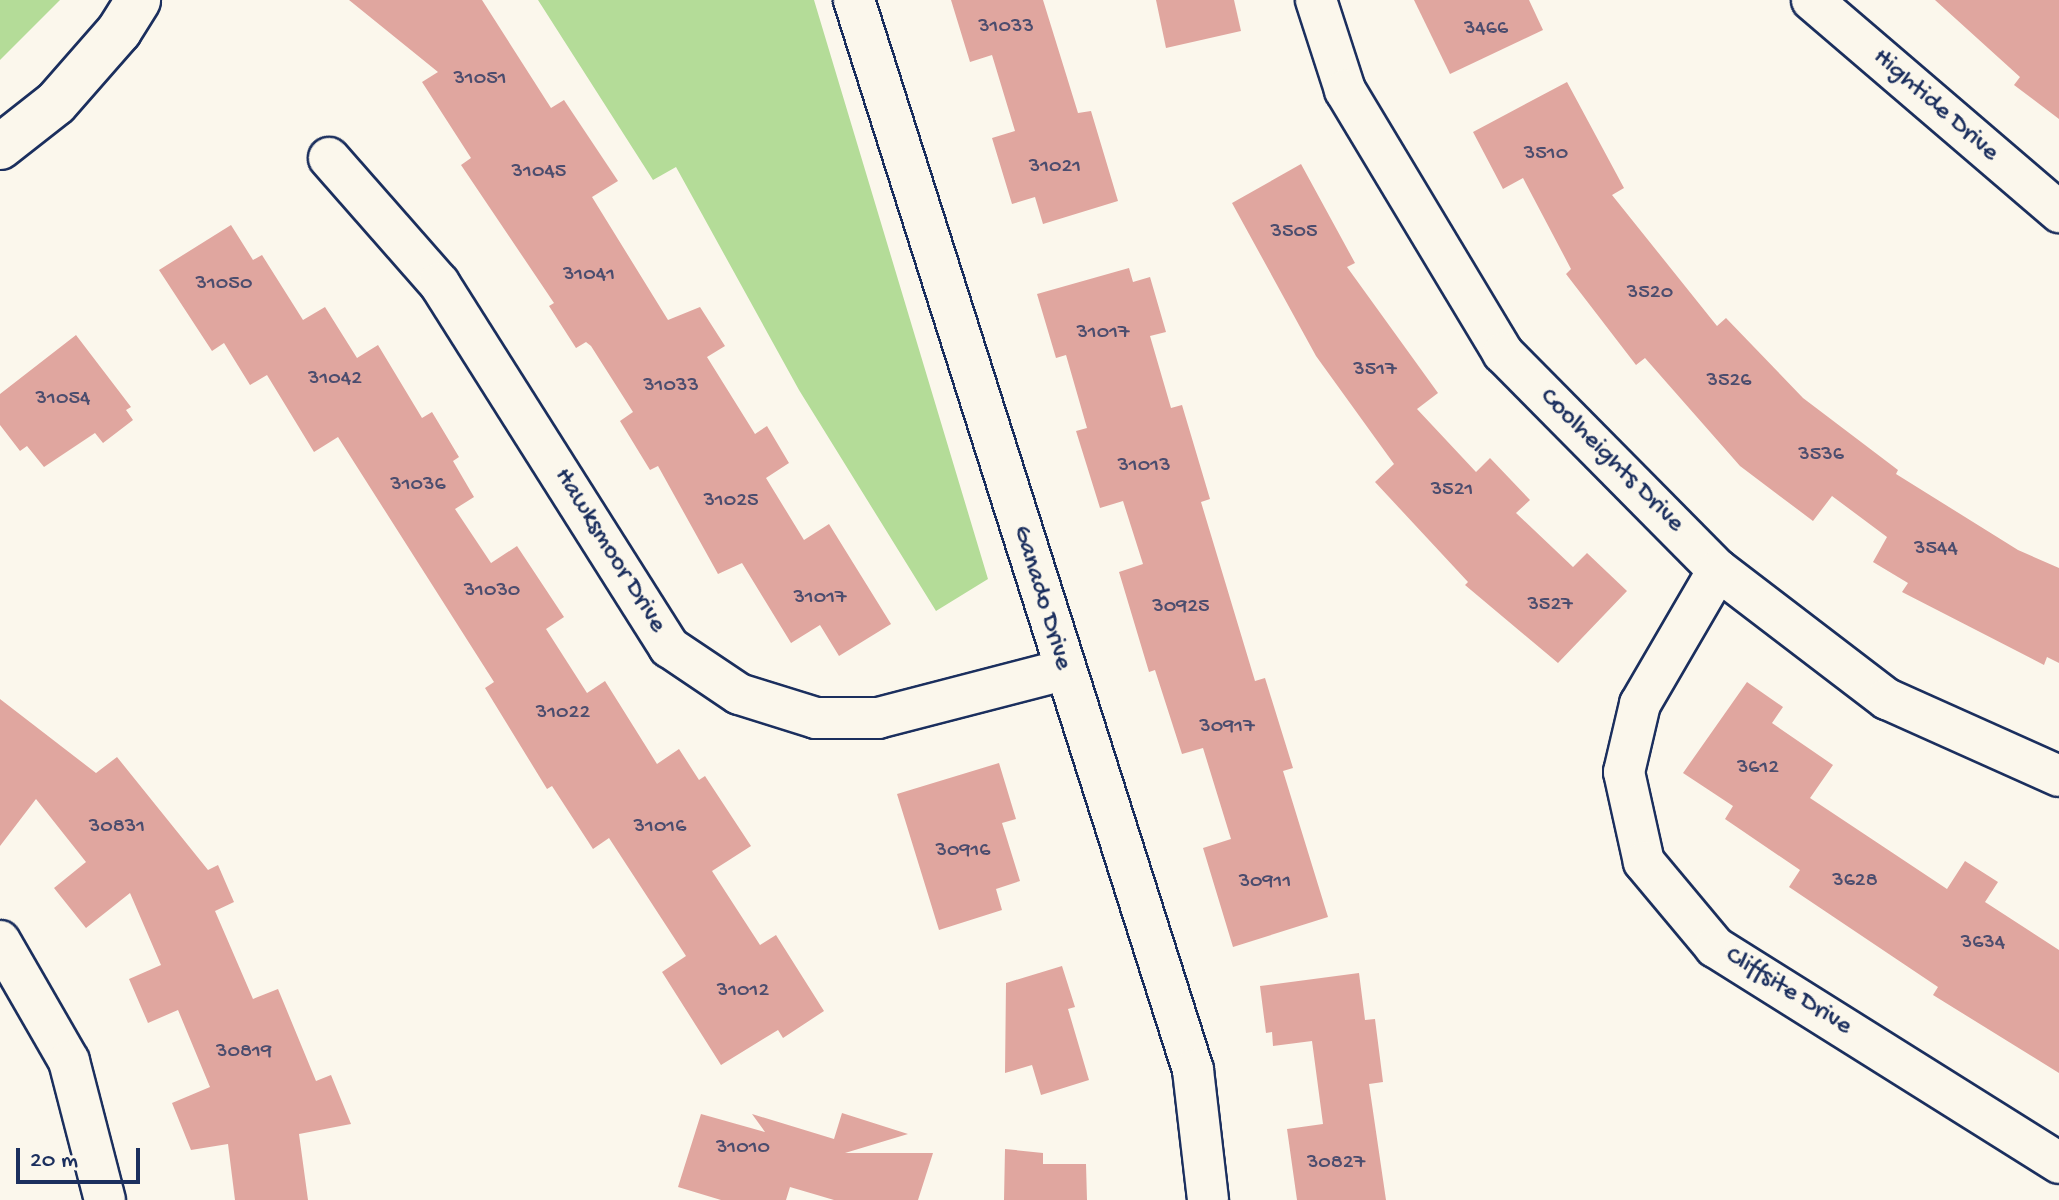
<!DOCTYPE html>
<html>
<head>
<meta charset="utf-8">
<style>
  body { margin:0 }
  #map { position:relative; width:2059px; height:1200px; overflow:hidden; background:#fbf7ec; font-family:"Gochi Hand",sans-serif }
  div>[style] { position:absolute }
  .green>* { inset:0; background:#b4dc98 }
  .building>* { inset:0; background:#e0a69f }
  .roads { filter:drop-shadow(2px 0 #1b2f5e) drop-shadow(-2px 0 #1b2f5e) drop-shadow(0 2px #1b2f5e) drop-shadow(0 -2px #1b2f5e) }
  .street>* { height:40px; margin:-20px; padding:0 20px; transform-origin:20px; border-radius:20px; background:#fbf7ec }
  .secondary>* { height:44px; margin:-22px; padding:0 22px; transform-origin:22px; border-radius:22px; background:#fbf7ec }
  span { translate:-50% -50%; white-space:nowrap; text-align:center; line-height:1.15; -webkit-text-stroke:8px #fbf7ec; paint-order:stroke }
  .number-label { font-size:22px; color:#4c4d6e }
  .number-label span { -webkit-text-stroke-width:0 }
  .street-label { font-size:26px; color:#1b2f5e }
  .scale { position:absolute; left:16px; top:1148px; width:124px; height:36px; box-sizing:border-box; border:4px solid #1b2f5e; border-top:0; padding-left:10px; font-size:24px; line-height:28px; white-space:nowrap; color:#1b2f5e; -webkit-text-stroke:6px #fbf7ec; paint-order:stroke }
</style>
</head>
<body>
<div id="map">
  <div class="green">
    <div style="clip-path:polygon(0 0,60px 0,0 60px)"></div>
    <div style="clip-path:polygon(538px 0,814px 0,988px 579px,936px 611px,799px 390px,676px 167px,653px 180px)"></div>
  </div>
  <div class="building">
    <div style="clip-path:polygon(349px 0,482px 0,551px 108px,564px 100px,618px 181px,592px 197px,668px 320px,700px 307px,725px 346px,707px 357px,755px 434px,767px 426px,789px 463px,766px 478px,804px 540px,829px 524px,891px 624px,839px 656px,820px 625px,791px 643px,742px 563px,718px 574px,658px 466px,650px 470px,620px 421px,633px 412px,591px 346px,586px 342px,576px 348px,549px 306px,554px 303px,461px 165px,471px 158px,422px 82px,438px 72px)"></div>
    <div style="clip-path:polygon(951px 0,1043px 0,1078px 113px,1091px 111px,1118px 201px,1043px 224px,1035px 197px,1012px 204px,992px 138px,1015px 131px,992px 55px,970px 62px)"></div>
    <div style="clip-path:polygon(1156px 0,1234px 0,1241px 31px,1166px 48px)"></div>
    <div style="clip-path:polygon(1414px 0,1529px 0,1543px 30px,1450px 74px)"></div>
    <div style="clip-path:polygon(1935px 0,2059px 0,2059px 119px,2014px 85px,2020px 77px)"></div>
    <div style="clip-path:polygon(1567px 82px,1624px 188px,1612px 195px,1717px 326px,1726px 318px,1803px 398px,1898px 470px,1896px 474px,2018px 550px,2059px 568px,2059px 663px,2047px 657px,2044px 665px,1902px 592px,1908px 583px,1873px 562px,1887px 537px,1832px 496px,1813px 521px,1740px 466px,1645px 358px,1636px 365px,1566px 274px,1571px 269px,1523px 178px,1503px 189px,1473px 132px)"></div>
    <div style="clip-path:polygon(1301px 164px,1355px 263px,1347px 267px,1438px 393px,1417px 409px,1476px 472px,1490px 458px,1530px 500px,1516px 513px,1573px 567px,1587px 553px,1627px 591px,1558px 663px,1465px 585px,1468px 582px,1375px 482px,1394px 464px,1316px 356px,1232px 203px)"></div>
    <div style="clip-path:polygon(231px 225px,253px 260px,262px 255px,303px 320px,325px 307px,357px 358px,378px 345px,422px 418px,432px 412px,459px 457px,453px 461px,474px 497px,455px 509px,491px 563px,517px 546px,564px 617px,546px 629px,587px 693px,605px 681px,657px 764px,679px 749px,699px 780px,705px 776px,751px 846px,712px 871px,760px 945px,776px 935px,824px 1011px,783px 1038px,778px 1030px,721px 1065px,662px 972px,686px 956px,609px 838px,593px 849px,552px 786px,547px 789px,485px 688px,494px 682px,338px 437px,314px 452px,267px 375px,250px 385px,224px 343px,212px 351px,159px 270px)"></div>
    <div style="clip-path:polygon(1129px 268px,1133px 282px,1150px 277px,1166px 332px,1150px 336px,1171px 408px,1182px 405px,1210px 499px,1201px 502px,1255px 681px,1265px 678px,1293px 768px,1283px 771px,1328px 917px,1233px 947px,1203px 848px,1231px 839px,1203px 748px,1182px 754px,1155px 670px,1149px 672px,1119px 572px,1143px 564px,1123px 501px,1100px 508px,1076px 431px,1087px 428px,1066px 355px,1056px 358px,1037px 294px)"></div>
    <div style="clip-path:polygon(76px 335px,131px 407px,126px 410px,133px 420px,103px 443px,95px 433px,44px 467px,27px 446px,20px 451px,0 425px,0 394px)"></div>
    <div style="clip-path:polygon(1747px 682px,1783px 707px,1772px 723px,1833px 765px,1810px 798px,1947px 889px,1965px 861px,1998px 882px,1985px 902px,2059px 950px,2059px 1073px,1933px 995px,1938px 987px,1789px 887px,1800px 870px,1725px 819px,1733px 806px,1683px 773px)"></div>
    <div style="clip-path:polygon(0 699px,96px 773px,117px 757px,208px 870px,218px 865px,234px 902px,215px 911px,253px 999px,278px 989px,316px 1081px,331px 1075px,351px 1124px,299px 1134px,308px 1200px,235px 1200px,228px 1144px,191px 1150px,172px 1103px,210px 1087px,178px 1010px,148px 1023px,129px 979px,161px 965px,130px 893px,86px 928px,54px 888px,86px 862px,36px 799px,0 846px)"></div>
    <div style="clip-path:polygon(999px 763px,1016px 819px,1002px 823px,1020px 881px,996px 889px,1002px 910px,939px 930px,897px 794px)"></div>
    <div style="clip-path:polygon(1062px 966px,1075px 1007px,1068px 1009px,1089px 1080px,1041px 1095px,1032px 1065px,1005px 1073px,1006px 983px)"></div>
    <div style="clip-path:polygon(1359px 973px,1365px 1020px,1375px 1019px,1383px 1082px,1369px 1084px,1386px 1200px,1297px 1200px,1287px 1129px,1323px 1124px,1312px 1041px,1273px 1046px,1272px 1032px,1266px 1033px,1260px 986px)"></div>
    <div style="clip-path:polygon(842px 1113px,908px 1134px,845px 1153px,933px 1153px,918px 1200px,834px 1200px,790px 1187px,786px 1200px,721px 1200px,678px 1187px,701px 1114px,765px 1132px,752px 1114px,834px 1139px)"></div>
    <div style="clip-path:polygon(1005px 1149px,1043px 1153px,1043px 1164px,1086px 1164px,1087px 1200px,1004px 1200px)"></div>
  </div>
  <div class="roads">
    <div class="street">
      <div style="left:854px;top:0;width:1122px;rotate:72.42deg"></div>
      <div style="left:1193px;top:1070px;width:131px;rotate:83.4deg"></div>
      <div style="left:1316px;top:0;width:95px;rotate:72.1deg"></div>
      <div style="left:1345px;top:90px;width:307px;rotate:59deg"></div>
      <div style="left:1503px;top:353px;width:305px;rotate:45.3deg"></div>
      <div style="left:1718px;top:570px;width:213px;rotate:37.4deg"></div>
      <div style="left:1887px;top:699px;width:188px;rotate:24.1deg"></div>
      <div style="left:1812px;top:0;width:326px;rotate:40.6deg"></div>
      <div style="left:329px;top:158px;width:167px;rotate:48.7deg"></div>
      <div style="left:439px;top:283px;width:431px;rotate:57.7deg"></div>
      <div style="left:669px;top:647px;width:84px;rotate:33.9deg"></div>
      <div style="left:739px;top:694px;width:81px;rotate:17.3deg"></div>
      <div style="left:816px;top:718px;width:62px"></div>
      <div style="left:878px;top:718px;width:191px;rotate:-14.5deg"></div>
      <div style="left:1718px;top:570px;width:155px;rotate:120.2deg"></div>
      <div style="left:1640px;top:704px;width:70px;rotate:103.2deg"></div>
      <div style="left:1624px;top:772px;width:92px;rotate:77.5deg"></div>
      <div style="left:1644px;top:862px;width:111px;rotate:50.1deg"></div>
      <div style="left:1715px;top:947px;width:406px;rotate:32.1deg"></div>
      <div style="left:0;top:941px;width:138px;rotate:60.1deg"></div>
      <div style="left:69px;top:1061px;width:144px;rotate:75.5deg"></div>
    </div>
    <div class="secondary">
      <div style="left:0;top:147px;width:71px;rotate:-38.2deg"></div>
      <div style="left:56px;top:103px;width:96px;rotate:-48.8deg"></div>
      <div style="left:119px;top:31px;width:36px;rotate:-58deg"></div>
    </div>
  </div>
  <div class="number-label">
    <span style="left:1006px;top:28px">31033</span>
    <span style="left:1486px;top:30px">3466</span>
    <span style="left:480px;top:80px">31051</span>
    <span style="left:1546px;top:155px">3510</span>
    <span style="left:1055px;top:168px">31021</span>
    <span style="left:539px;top:173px">31045</span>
    <span style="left:1294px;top:233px">3505</span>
    <span style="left:589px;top:276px">31041</span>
    <span style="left:224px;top:285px">31050</span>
    <span style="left:1650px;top:294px">3520</span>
    <span style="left:1103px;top:334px">31017</span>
    <span style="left:1375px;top:371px">3517</span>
    <span style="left:335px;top:380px">31042</span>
    <span style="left:1729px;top:382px">3526</span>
    <span style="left:671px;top:387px">31033</span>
    <span style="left:63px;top:400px">31054</span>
    <span style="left:1821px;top:456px">3536</span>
    <span style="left:1144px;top:467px">31013</span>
    <span style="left:418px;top:486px">31036</span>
    <span style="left:1452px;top:491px">3521</span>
    <span style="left:731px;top:502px">31025</span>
    <span style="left:1936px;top:550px">3544</span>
    <span style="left:492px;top:592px">31030</span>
    <span style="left:820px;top:599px">31017</span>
    <span style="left:1550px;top:606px">3527</span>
    <span style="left:1181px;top:608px">30925</span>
    <span style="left:563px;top:714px">31022</span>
    <span style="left:1227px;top:728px">30917</span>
    <span style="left:1758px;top:769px">3612</span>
    <span style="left:117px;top:828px">30831</span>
    <span style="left:660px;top:828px">31016</span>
    <span style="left:963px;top:852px">30916</span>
    <span style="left:1855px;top:882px">3628</span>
    <span style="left:1265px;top:883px">30911</span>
    <span style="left:1983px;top:944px">3634</span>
    <span style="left:743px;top:992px">31012</span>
    <span style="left:244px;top:1053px">30819</span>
    <span style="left:743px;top:1149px">31010</span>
    <span style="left:1336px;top:1164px">30827</span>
  </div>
  <div class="street-label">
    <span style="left:1935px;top:106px;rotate:41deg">Hightide Drive</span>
    <span style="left:1611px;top:461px;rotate:45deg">Coolheights Drive</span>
    <span style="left:609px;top:551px;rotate:58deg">Hawksmoor Drive</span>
    <span style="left:1041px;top:598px;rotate:73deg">Ganado Drive</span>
    <span style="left:1788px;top:992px;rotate:32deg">Cliffsite Drive</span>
  </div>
  <div class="scale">20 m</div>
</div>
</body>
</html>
